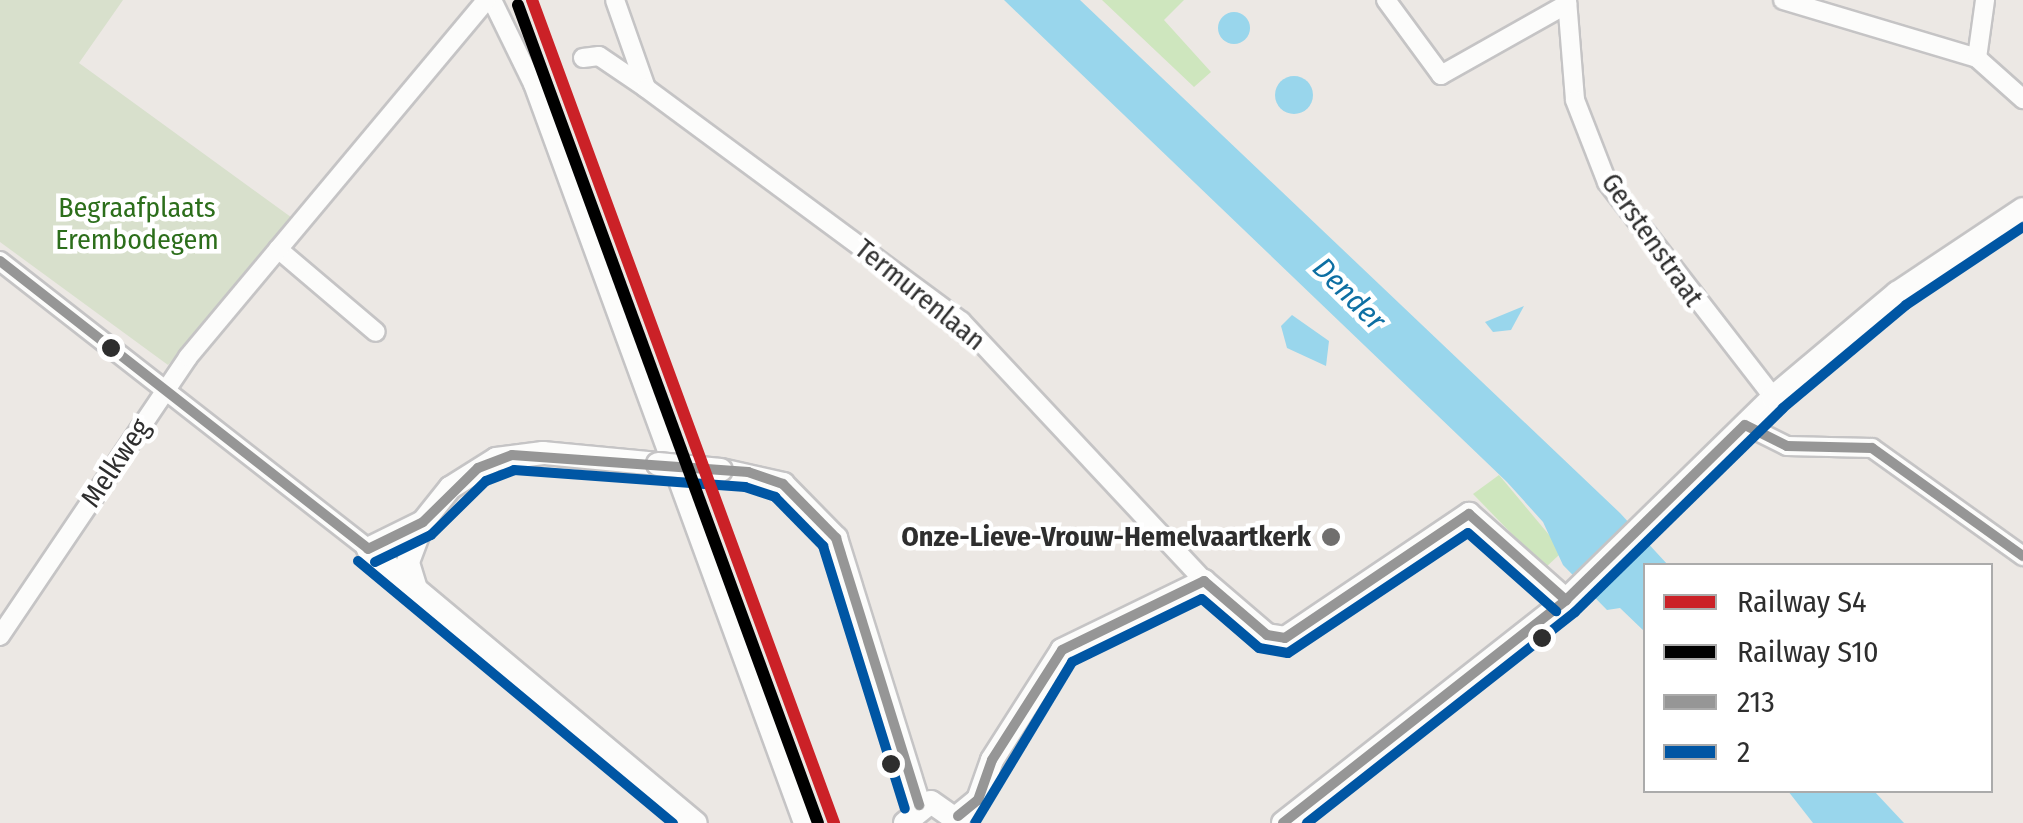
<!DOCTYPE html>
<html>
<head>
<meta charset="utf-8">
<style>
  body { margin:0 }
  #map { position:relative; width:2023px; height:823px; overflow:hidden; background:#ece8e4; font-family:"Fira Sans Condensed",sans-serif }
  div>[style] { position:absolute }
  .green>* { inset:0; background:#cee6be }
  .cemetery>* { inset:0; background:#d8e0cc }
  .water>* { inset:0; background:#99d6ec }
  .round { border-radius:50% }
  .roads { filter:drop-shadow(2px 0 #c5c4c5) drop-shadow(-2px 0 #c5c4c5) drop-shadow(0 2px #c5c4c5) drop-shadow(0 -2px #c5c4c5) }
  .minor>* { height:18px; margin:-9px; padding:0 9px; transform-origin:9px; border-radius:9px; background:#fcfcfb }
  .tertiary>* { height:22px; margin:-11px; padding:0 11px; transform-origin:11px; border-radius:11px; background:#fcfcfb }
  .bridges { filter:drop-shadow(2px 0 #c5c4c5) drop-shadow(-2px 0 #c5c4c5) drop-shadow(0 2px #c5c4c5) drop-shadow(0 -2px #c5c4c5) }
  .tertiary-bridge>* { height:22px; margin:-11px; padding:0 11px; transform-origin:11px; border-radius:11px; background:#fcfcfb }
  .bus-1>* { height:10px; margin:-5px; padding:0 5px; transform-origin:5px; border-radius:5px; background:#969696 }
  .bus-2>* { height:10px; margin:-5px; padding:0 5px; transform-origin:5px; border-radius:5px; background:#0056a4 }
  .rail-1>* { height:12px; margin:-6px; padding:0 6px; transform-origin:6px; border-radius:6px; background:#cb2127 }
  .rail-2>* { height:12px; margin:-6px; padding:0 6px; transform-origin:6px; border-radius:6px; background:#000 }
  .dots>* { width:28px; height:28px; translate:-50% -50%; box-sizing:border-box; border:5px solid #fff; border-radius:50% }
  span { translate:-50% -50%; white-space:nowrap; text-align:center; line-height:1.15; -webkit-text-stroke:9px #fff; paint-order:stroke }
  .park-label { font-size:28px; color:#2c6e1b }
  .street-label { font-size:28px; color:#2e2e2e }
  .poi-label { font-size:28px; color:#2e2e2e; font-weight:700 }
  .right { translate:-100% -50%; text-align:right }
  .water-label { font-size:30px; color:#0d6fa3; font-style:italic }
  .legend { position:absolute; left:1643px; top:563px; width:350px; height:230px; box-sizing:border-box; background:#fff; border:2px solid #ababab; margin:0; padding:12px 18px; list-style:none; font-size:30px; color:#2e2e2e }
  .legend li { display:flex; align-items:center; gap:20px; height:50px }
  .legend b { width:50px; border:2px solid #ababab }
</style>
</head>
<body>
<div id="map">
  <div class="green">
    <div style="clip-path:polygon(1102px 0,1184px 0,1164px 20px,1211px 72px,1194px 87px)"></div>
    <div style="clip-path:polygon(1499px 475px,1555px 542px,1559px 555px,1545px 568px,1473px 494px)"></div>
  </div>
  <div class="cemetery">
    <div style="clip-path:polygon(0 0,123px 0,79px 63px,295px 220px,168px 365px,0 242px)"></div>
  </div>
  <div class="water">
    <div style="clip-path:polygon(1004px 0,1080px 0,1620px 513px,1668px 565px,1646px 566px,1645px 632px,1620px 608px,1607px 610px,1563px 565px,1543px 522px,1507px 482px)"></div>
    <div class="round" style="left:1218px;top:12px;width:32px;height:32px"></div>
    <div class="round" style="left:1275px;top:76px;width:38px;height:38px"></div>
    <div style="clip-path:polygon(1524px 306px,1511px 330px,1493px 332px,1485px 322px)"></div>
    <div style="clip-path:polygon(1292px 315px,1329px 341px,1326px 366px,1287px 348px,1281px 326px)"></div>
    <div style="clip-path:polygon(1788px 791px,1874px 791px,1904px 823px,1813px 823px)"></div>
  </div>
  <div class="roads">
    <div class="minor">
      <div style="left:492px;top:0;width:93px;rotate:64deg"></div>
      <div style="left:533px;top:84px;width:787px;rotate:69.93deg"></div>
      <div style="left:615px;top:0;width:93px;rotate:70.6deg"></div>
      <div style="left:1386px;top:0;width:93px;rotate:53.7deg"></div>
      <div style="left:1441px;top:75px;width:145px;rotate:-29.4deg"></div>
      <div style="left:1567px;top:0;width:100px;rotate:85.4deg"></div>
      <div style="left:1575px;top:100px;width:88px;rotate:68.7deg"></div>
      <div style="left:1607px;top:182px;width:272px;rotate:52.3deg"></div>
      <div style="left:1783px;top:0;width:202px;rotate:16.6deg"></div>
      <div style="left:1977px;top:58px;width:62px;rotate:41.7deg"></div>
      <div style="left:583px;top:58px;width:16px;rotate:-7deg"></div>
      <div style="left:599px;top:56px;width:57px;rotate:34.2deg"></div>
      <div style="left:646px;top:88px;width:392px;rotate:36.5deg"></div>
      <div style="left:961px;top:321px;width:356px;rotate:46.9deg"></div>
      <div style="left:1977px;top:58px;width:59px;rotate:-82.1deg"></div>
      <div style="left:278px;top:249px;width:128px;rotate:40.3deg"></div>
      <div style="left:0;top:261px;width:467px;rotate:38deg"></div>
      <div style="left:1745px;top:425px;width:47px;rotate:26.6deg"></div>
      <div style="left:1787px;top:446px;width:85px;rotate:1.3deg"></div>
      <div style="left:1872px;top:448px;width:186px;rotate:35.6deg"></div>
      <div style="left:0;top:636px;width:336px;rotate:-56deg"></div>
      <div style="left:188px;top:357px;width:465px;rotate:-50.1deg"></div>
    </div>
    <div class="tertiary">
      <div style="left:658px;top:464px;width:116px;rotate:-174.5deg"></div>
      <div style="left:543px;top:453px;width:47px;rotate:172.7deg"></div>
      <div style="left:496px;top:459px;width:54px;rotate:147.8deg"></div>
      <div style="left:450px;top:488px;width:43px;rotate:128.5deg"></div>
      <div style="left:423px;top:522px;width:61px;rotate:153.9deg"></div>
      <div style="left:368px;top:549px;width:427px;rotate:39.9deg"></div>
      <div style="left:721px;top:470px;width:64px;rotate:12.7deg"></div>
      <div style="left:783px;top:484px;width:76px;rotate:45.5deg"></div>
      <div style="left:836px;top:538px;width:280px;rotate:72.7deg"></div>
      <div style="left:416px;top:589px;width:28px;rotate:-107deg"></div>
      <div style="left:408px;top:562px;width:43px;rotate:-69.4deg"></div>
      <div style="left:958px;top:816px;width:26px;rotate:-39deg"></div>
      <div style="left:978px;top:800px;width:42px;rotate:-70.7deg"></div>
      <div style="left:992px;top:760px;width:130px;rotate:-57.5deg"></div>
      <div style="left:1062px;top:650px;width:158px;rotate:-25.9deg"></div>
      <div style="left:1204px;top:581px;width:83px;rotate:40.6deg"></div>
      <div style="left:1267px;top:635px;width:18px;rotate:9deg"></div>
      <div style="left:1285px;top:638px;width:222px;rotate:-34deg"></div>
      <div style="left:1469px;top:514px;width:130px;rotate:41.6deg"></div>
      <div style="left:905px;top:823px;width:33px;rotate:-39deg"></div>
      <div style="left:931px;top:802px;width:37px;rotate:35deg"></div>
      <div style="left:1283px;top:823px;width:360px;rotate:-38.2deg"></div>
      <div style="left:1566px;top:600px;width:290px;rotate:-44.4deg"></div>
      <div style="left:1773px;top:397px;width:162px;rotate:-40deg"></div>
      <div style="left:1897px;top:293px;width:151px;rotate:-33.7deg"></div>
    </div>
  </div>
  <div class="bridges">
    <div class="tertiary-bridge">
      <div style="left:658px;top:464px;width:63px;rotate:5.4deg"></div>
    </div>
  </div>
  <div class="bus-1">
    <div style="left:0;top:261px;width:467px;rotate:38deg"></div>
    <div style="left:1745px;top:425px;width:47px;rotate:26.6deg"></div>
    <div style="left:1787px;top:446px;width:85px;rotate:1.3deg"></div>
    <div style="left:1872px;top:448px;width:186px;rotate:35.6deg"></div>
    <div style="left:1469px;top:514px;width:130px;rotate:41.6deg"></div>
    <div style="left:368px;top:549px;width:61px;rotate:-26.1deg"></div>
    <div style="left:423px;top:522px;width:77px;rotate:-44.5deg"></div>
    <div style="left:478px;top:468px;width:36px;rotate:-21deg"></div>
    <div style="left:512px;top:455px;width:237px;rotate:4.1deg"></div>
    <div style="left:748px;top:472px;width:37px;rotate:19deg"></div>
    <div style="left:783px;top:484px;width:76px;rotate:45.5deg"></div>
    <div style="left:836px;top:538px;width:280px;rotate:72.7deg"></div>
    <div style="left:958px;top:816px;width:26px;rotate:-39deg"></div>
    <div style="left:978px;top:800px;width:42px;rotate:-70.7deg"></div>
    <div style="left:992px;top:760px;width:130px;rotate:-57.5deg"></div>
    <div style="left:1062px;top:650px;width:158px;rotate:-25.9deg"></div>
    <div style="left:1204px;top:581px;width:83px;rotate:40.6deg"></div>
    <div style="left:1267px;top:635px;width:18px;rotate:9deg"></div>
    <div style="left:1285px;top:638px;width:222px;rotate:-34deg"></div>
    <div style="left:1283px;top:823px;width:360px;rotate:-38.2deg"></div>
    <div style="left:1566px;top:600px;width:250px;rotate:-44.4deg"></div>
  </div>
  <div class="bus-2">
    <div style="left:358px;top:561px;width:410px;rotate:39.8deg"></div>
    <div style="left:375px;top:562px;width:62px;rotate:-25.7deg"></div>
    <div style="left:431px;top:535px;width:77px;rotate:-44.5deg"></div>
    <div style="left:486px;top:481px;width:30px;rotate:-21deg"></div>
    <div style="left:514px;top:470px;width:232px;rotate:4.2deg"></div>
    <div style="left:745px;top:487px;width:32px;rotate:18deg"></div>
    <div style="left:775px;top:497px;width:69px;rotate:45.6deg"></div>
    <div style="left:823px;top:546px;width:275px;rotate:72.7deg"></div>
    <div style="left:975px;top:823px;width:188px;rotate:-58.9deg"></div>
    <div style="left:1072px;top:662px;width:144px;rotate:-25.9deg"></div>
    <div style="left:1202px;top:599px;width:75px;rotate:40.7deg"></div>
    <div style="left:1259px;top:648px;width:29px;rotate:10deg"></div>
    <div style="left:1288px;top:653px;width:216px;rotate:-33.7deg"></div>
    <div style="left:1468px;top:533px;width:118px;rotate:41.6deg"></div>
    <div style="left:1307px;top:823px;width:341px;rotate:-38.2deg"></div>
    <div style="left:1575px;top:612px;width:291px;rotate:-44.4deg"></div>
    <div style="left:1783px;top:408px;width:160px;rotate:-39.9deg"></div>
    <div style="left:1906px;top:305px;width:141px;rotate:-33.7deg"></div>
  </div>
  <div class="rail-1">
    <div style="left:532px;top:0;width:877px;rotate:69.85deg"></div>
  </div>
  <div class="rail-2">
    <div style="left:518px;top:5px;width:871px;rotate:69.86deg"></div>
  </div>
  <div class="dots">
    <div style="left:111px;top:348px;background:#2e2e2e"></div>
    <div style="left:1331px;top:537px;background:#706f6e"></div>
    <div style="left:1542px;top:638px;background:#2e2e2e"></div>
    <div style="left:891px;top:764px;background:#2e2e2e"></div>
  </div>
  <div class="park-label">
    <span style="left:137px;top:224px">Begraafplaats<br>Erembodegem</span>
  </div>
  <div class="street-label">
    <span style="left:1652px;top:240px;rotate:55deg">Gerstenstraat</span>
    <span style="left:920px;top:295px;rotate:39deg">Termurenlaan</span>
    <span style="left:116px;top:463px;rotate:-56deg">Melkweg</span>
  </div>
  <div class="poi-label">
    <span class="right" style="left:1311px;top:537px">Onze-Lieve-Vrouw-Hemelvaartkerk</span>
  </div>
  <div class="water-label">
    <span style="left:1349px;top:294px;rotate:45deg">Dender</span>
  </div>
  <ul class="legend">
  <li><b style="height:12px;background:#cb2127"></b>Railway S4</li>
  <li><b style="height:12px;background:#000"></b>Railway S10</li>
  <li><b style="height:12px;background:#969696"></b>213</li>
  <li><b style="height:12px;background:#0056a4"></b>2</li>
  </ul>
</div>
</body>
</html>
